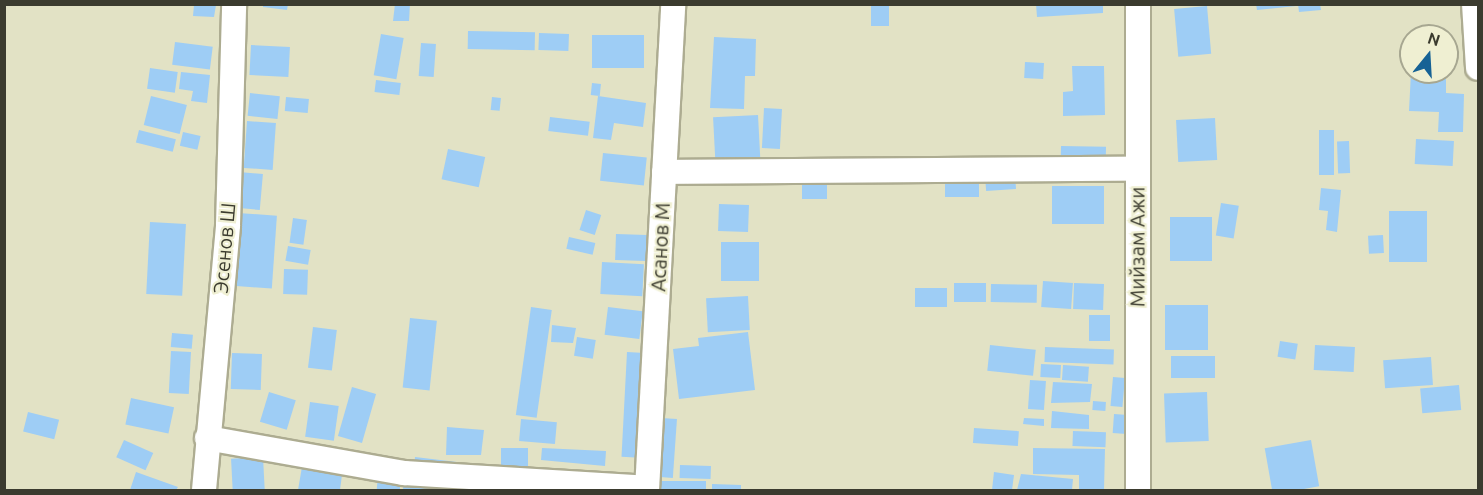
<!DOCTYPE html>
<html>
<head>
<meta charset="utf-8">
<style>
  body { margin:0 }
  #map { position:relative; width:1483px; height:495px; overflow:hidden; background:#e2e2c5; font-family:Ubuntu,sans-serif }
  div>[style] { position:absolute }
  .building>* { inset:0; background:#9ecdf5; transform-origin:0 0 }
  .roads { filter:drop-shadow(2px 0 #adac91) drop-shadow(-2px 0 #adac91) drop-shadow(0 2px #adac91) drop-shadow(0 -2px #adac91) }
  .minor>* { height:24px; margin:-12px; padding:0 12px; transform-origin:12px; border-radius:12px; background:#fff }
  span { translate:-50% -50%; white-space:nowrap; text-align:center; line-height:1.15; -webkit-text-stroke:4.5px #efefd2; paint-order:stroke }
  .street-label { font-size:20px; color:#3b3b2f }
  .frame { position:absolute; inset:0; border:6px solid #3b3b2f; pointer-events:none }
  .north { position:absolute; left:1399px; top:24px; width:60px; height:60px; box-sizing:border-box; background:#efefd2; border:2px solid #a7a791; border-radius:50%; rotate:18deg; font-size:16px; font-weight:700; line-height:24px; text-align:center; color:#3b3b2f }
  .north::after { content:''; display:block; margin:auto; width:21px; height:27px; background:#166295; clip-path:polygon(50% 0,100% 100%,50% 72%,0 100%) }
</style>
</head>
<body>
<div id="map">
  <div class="building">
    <div style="clip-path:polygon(263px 4px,288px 4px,287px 10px,263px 7px)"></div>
    <div style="clip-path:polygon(395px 4px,410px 4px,409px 21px,393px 21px)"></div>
    <div style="left:871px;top:4px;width:18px;height:22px"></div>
    <div style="clip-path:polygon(1036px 4px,1103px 4px,1103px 13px,1037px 17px)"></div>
    <div style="clip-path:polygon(1256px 4px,1296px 4px,1296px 6px,1257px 10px)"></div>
    <div style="clip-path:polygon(1298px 4px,1320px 4px,1321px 10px,1299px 12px)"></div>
    <div style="clip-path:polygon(194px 5px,216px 5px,214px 17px,193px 16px)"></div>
    <div style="left:1207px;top:6px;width:48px;height:33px;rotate:85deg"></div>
    <div style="left:468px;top:31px;width:67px;height:18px;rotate:1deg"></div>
    <div style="left:539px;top:33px;width:30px;height:17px;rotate:2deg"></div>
    <div style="left:381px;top:34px;width:23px;height:42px;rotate:10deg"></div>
    <div style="left:592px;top:35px;width:52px;height:33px"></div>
    <div style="clip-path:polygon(714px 37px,756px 39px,755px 76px,745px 76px,744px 109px,710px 108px)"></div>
    <div style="left:175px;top:42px;width:38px;height:23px;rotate:7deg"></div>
    <div style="left:421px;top:43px;width:15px;height:33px;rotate:4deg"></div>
    <div style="left:251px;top:45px;width:39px;height:30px;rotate:3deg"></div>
    <div style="left:1025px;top:62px;width:19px;height:16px;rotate:3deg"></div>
    <div style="clip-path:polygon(1072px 66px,1104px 66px,1105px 115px,1063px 116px,1063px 92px,1073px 91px)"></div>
    <div style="left:150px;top:68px;width:28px;height:21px;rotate:8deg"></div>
    <div style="clip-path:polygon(181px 72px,210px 75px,207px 103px,191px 101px,193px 91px,179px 89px)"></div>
    <div style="clip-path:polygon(1411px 72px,1446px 72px,1446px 93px,1464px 94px,1463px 132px,1438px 132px,1439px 112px,1409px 111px)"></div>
    <div style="left:376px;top:80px;width:25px;height:12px;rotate:7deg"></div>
    <div style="left:592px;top:83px;width:9px;height:12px;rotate:6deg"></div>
    <div style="left:250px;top:93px;width:30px;height:23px;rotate:6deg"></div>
    <div style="left:151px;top:96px;width:37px;height:30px;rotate:14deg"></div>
    <div style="clip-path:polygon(598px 96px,646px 103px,643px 127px,614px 123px,611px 140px,593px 138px)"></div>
    <div style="left:286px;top:97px;width:23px;height:14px;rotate:5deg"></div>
    <div style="left:492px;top:97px;width:9px;height:13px;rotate:6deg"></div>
    <div style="left:764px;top:108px;width:18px;height:40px;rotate:3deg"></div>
    <div style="left:758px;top:115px;width:44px;height:45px;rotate:87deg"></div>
    <div style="left:550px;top:117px;width:40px;height:14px;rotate:7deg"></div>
    <div style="left:1215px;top:118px;width:42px;height:39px;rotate:87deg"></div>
    <div style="left:247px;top:121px;width:29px;height:47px;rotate:4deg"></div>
    <div style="left:139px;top:130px;width:38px;height:13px;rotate:14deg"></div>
    <div style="left:1319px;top:130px;width:15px;height:45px"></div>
    <div style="left:183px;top:132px;width:18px;height:14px;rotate:13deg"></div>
    <div style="left:1416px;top:139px;width:38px;height:25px;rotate:3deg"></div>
    <div style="left:1349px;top:141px;width:32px;height:12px;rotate:88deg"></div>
    <div style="left:1061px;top:146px;width:45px;height:15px;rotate:1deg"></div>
    <div style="left:448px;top:149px;width:38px;height:31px;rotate:12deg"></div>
    <div style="left:603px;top:153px;width:44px;height:28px;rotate:6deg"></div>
    <div style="left:239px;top:172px;width:24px;height:36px;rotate:5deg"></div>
    <div style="left:1015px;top:174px;width:15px;height:30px;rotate:86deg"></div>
    <div style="left:945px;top:176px;width:34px;height:21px"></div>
    <div style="left:802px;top:182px;width:25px;height:17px"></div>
    <div style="left:1052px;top:186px;width:52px;height:38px"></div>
    <div style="clip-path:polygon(1321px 188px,1341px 190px,1337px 232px,1326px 230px,1328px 211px,1319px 210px)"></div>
    <div style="left:1221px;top:203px;width:18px;height:33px;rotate:9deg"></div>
    <div style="left:719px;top:204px;width:30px;height:27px;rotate:2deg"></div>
    <div style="left:586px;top:210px;width:16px;height:21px;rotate:18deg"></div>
    <div style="left:1389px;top:211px;width:38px;height:51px"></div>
    <div style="left:238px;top:213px;width:39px;height:73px;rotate:4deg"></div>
    <div style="left:1170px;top:217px;width:42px;height:44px"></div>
    <div style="left:293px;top:218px;width:14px;height:25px;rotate:8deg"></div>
    <div style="left:150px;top:222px;width:36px;height:72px;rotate:3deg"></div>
    <div style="left:616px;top:234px;width:31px;height:26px;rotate:2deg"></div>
    <div style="left:1383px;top:235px;width:18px;height:15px;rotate:87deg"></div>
    <div style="left:569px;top:237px;width:27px;height:12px;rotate:13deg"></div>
    <div style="left:721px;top:242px;width:38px;height:39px"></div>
    <div style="left:288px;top:246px;width:23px;height:15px;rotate:10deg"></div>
    <div style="left:602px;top:262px;width:42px;height:32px;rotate:3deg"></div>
    <div style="left:284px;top:269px;width:24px;height:25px;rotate:2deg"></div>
    <div style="left:1043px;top:281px;width:30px;height:26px;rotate:4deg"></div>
    <div style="left:954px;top:283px;width:32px;height:19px"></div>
    <div style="left:1074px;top:283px;width:30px;height:26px;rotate:2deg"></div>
    <div style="left:991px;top:284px;width:46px;height:18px;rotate:1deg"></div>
    <div style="left:915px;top:288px;width:32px;height:19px"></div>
    <div style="left:748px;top:296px;width:34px;height:42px;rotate:87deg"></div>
    <div style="left:1165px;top:305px;width:43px;height:45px"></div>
    <div style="left:531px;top:307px;width:21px;height:109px;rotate:8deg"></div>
    <div style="left:608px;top:307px;width:35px;height:28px;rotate:7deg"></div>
    <div style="left:1089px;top:315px;width:21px;height:26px"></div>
    <div style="left:410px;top:318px;width:27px;height:70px;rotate:6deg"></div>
    <div style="clip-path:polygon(552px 325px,576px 328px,573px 343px,551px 342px)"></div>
    <div style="left:313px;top:327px;width:24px;height:41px;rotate:7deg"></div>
    <div style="clip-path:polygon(748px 332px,755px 390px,679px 399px,673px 349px,699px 346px,698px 338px)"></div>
    <div style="left:172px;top:333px;width:21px;height:14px;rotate:5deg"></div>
    <div style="left:577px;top:337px;width:19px;height:19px;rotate:9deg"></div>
    <div style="left:1280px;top:341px;width:18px;height:16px;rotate:9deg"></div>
    <div style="left:990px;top:345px;width:46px;height:26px;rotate:6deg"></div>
    <div style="left:1315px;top:345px;width:40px;height:25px;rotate:3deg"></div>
    <div style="left:1045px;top:347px;width:69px;height:15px;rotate:2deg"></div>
    <div style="left:171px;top:351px;width:20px;height:42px;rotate:3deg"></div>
    <div style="left:627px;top:352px;width:18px;height:105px;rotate:3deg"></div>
    <div style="left:232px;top:353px;width:30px;height:36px;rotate:2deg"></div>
    <div style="left:1171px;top:356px;width:44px;height:22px"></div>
    <div style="left:1431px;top:357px;width:28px;height:48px;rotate:86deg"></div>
    <div style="left:1041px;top:364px;width:20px;height:13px;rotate:3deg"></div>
    <div style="left:1063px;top:365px;width:26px;height:15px;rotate:4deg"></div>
    <div style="left:1113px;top:377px;width:12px;height:29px;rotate:5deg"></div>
    <div style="left:1030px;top:380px;width:16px;height:29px;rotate:4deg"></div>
    <div style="clip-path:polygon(1053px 382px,1092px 384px,1090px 402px,1051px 403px)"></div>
    <div style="left:1459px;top:385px;width:25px;height:39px;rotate:85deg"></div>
    <div style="left:352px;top:387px;width:25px;height:51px;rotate:16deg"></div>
    <div style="left:269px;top:392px;width:28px;height:31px;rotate:17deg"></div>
    <div style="left:1207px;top:392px;width:49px;height:43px;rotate:88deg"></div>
    <div style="left:131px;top:398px;width:44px;height:27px;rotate:12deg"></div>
    <div style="left:1093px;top:401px;width:13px;height:9px;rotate:4deg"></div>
    <div style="left:310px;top:402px;width:29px;height:35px;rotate:8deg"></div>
    <div style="clip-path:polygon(1052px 411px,1089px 415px,1089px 429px,1051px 428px)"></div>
    <div style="left:28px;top:412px;width:32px;height:20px;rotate:14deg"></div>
    <div style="left:1114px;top:414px;width:14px;height:19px;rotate:4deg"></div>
    <div style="left:661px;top:418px;width:16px;height:59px;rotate:4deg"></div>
    <div style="clip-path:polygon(1024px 418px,1044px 419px,1044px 426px,1023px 424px)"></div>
    <div style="left:521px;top:419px;width:36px;height:22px;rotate:5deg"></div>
    <div style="clip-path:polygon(447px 427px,484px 430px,481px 455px,446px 455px)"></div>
    <div style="left:974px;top:428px;width:45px;height:15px;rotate:4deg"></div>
    <div style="left:1073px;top:431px;width:33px;height:15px;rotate:2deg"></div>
    <div style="left:124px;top:440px;width:32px;height:19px;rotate:24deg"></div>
    <div style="left:1311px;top:440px;width:47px;height:47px;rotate:80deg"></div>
    <div style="left:501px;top:448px;width:27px;height:19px"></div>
    <div style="clip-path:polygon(542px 448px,606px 451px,605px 466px,541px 460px)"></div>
    <div style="clip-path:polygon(1033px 448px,1105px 449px,1104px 490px,1079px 490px,1079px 475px,1033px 474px)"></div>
    <div style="left:263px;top:457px;width:33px;height:32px;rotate:87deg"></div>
    <div style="clip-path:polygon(415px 457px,457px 462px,455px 473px,414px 470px)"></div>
    <div style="clip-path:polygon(303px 461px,343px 467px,340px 490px,298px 490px)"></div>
    <div style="left:680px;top:465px;width:31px;height:13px;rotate:2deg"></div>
    <div style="clip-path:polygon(136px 472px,178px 487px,176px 490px,130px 490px)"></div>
    <div style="clip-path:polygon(994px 472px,1014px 475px,1012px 490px,992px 490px)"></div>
    <div style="clip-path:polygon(1021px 474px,1073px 479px,1072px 490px,1017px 490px)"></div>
    <div style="left:378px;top:475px;width:23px;height:15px;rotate:5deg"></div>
    <div style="clip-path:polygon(404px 476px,451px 480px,450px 490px,403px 490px)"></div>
    <div style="left:657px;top:481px;width:49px;height:9px"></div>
    <div style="clip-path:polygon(712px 484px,741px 485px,741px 490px,712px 490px)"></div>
  </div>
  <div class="roads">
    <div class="minor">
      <div style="left:1474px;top:4px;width:64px;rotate:86.4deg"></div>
      <div style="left:664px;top:172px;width:473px;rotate:-0.4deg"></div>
      <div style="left:207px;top:438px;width:200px;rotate:10.1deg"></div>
      <div style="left:404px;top:473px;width:243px;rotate:3.5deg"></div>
      <div style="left:204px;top:490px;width:266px;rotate:-84.8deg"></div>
      <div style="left:228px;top:225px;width:221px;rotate:-88.4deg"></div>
      <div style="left:647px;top:490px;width:487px;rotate:-86.9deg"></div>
      <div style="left:1138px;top:490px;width:486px;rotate:-90deg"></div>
    </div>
  </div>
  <div class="street-label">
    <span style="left:660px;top:247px;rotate:-87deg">Асанов М</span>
    <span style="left:1137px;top:247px;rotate:-90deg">Мийзам Ажи</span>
    <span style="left:224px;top:248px;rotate:-85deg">Эсенов Ш</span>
  </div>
  <div class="frame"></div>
  <div class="north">N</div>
</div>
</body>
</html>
